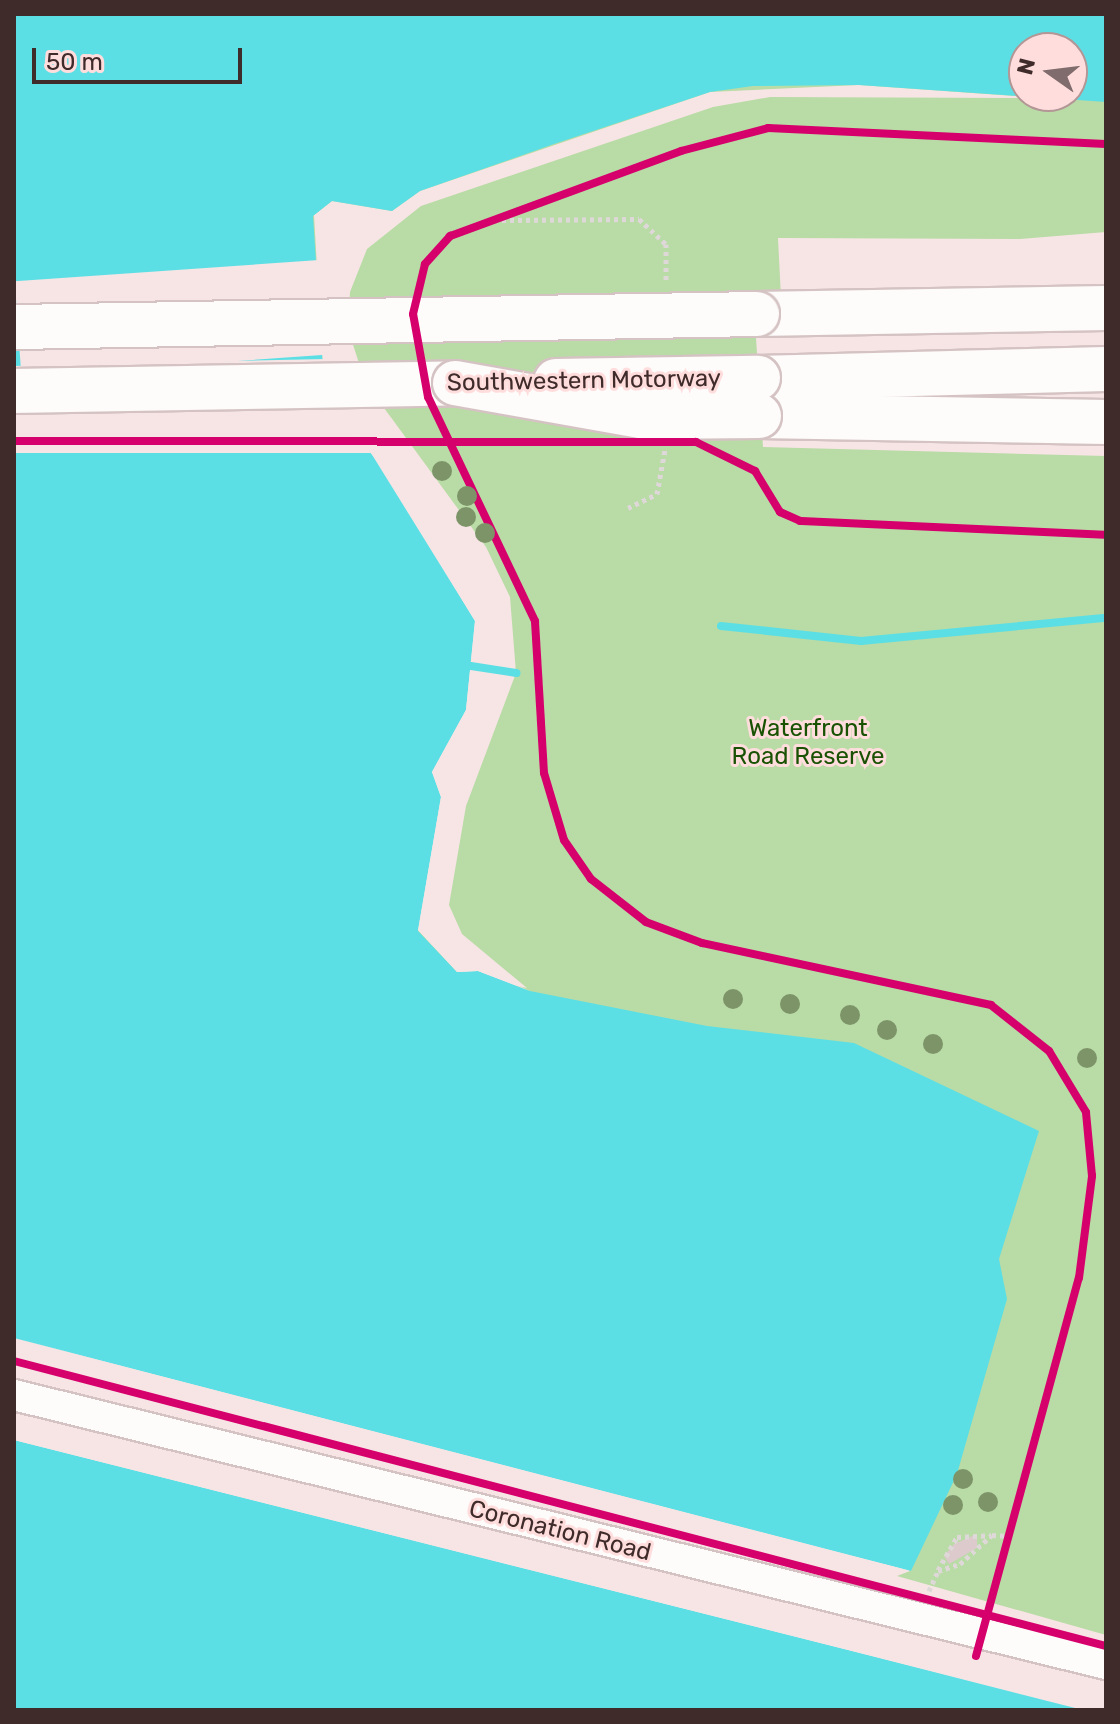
<!DOCTYPE html>
<html>
<head>
<meta charset="utf-8">
<style>
  body { margin:0 }
  #map { position:relative; width:1120px; height:1724px; overflow:hidden; background:#f7e5e5; font-family:Rubik,sans-serif }
  div>[style] { position:absolute }
  .green>* { inset:0; background:#b9dba6 }
  .water>* { inset:0; background:#5cdfe4 }
  .pier>* { inset:0; background:#f7e5e5; transform-origin:0 0 }
  .stream>* { height:8px; margin:-4px; padding:0 4px; transform-origin:4px; border-radius:4px; background:#5cdfe4 }
  .building>* { inset:0; background:#dccacc }
  .path>* { height:5px; margin-top:-2.5px; transform-origin:0; background:repeating-linear-gradient(90deg,#ded8d8 0 4px,transparent 0 8px) }
  .roads { filter:drop-shadow(2px 0 #d5c3c3) drop-shadow(-2px 0 #d5c3c3) drop-shadow(0 2px #d5c3c3) drop-shadow(0 -2px #d5c3c3) }
  .minor>* { height:30px; margin:-15px; padding:0 15px; transform-origin:15px; border-radius:15px; background:#fefbfb }
  .highway>* { height:44px; margin:-22px; padding:0 22px; transform-origin:22px; border-radius:22px; background:#fefbfb }
  .bridges { filter:drop-shadow(2px 0 #d5c3c3) drop-shadow(-2px 0 #d5c3c3) drop-shadow(0 2px #d5c3c3) drop-shadow(0 -2px #d5c3c3) }
  .highway-bridge>* { height:44px; margin:-22px; padding:0 22px; transform-origin:22px; border-radius:22px; background:#fefbfb }
  .cycleway>* { height:8px; margin:-4px; padding:0 4px; transform-origin:4px; border-radius:4px; background:#d6006c }
  .trees>* { width:20px; height:20px; margin:-10px; border-radius:50%; background:#7d9469 }
  span { translate:-50% -50%; white-space:nowrap; text-align:center; line-height:1.15; -webkit-text-stroke:6px #fdd; paint-order:stroke }
  .street-label { font-size:24px; color:#402b2b }
  .park-label { font-size:24px; color:#195203 }
  .frame { position:absolute; inset:0; border:16px solid #402b2b; pointer-events:none }
  .north { position:absolute; left:1008px; top:32px; width:80px; height:80px; box-sizing:border-box; background:#fdd; border:2px solid #b39696; border-radius:50%; rotate:284deg; font-size:22px; font-weight:700; line-height:32px; text-align:center; color:#402b2b }
  .north::after { content:''; display:block; margin:auto; width:28px; height:36px; background:#806c6c; clip-path:polygon(50% 0,100% 100%,50% 72%,0 100%) }
  .scale { position:absolute; left:32px; top:48px; width:210px; height:36px; box-sizing:border-box; border:4px solid #402b2b; border-top:0; padding-left:10px; font-size:24px; line-height:28px; white-space:nowrap; color:#402b2b; -webkit-text-stroke:6px #fdd; paint-order:stroke }
</style>
</head>
<body>
<div id="map">
  <div class="green">
    <div style="clip-path:polygon(evenodd,1106px 14px,1106px 232px,1020px 239px,778px 238px,782px 317px,755px 322px,763px 447px,1106px 456px,1106px 1635px,897px 1576px,910px 1571px,14px 461px,195px 147px,1106px 14px,1024px 48px,1072px 48px,1072px 96px,1024px 96px,1024px 48px,1106px 14px,859px 85px,1042px 98px,770px 97px,713px 107px,421px 206px,367px 249px,350px 292px,348px 329px,365px 382px,486px 547px,510px 597px,516px 673px,466px 806px,449px 905px,462px 934px,527px 988px,457px 972px,418px 930px,432px 772px,323px 369px,314px 215px,332px 201px,392px 211px,420px 191px,710px 92px,859px 85px)"></div>
  </div>
  <div class="water">
    <div style="clip-path:polygon(evenodd,14px 14px,1106px 14px,1106px 102px,859px 85px,753px 86px,710px 92px,554px 144px,420px 191px,392px 211px,332px 201px,313px 216px,323px 369px,345px 423px,380px 464px,475px 621px,466px 710px,432px 772px,441px 797px,418px 931px,457px 972px,478px 971px,530px 991px,707px 1026px,854px 1043px,1039px 1131px,999px 1259px,1007px 1299px,957px 1474px,911px 1571px,14px 1338px,14px 14px,1024px 48px,1072px 48px,1072px 96px,1024px 96px,1024px 48px)"></div>
    <div style="clip-path:polygon(14px 1440px,848px 1650px,1083px 1710px,14px 1710px)"></div>
  </div>
  <div class="pier">
    <div style="left:319px;top:260px;width:95px;height:305px;rotate:86deg"></div>
    <div style="clip-path:polygon(326px 359px,348px 421px,384px 461px,479px 621px,470px 711px,436px 772px,445px 797px,423px 929px,459px 968px,479px 967px,530px 991px,478px 971px,457px 972px,418px 930px,441px 797px,432px 772px,466px 710px,475px 621px,371px 453px,14px 453px,14px 366px)"></div>
    <div style="clip-path:polygon(14px 1338px,825px 1549px,911px 1571px,824px 1553px)"></div>
    <div style="clip-path:polygon(15px 1436px,1084px 1706px,1087px 1710px,14px 1440px)"></div>
  </div>
  <div class="stream">
    <div style="left:721px;top:626px;width:141px;rotate:6.1deg"></div>
    <div style="left:861px;top:641px;width:246px;rotate:-5.4deg"></div>
    <div style="left:471px;top:666px;width:46px;rotate:8.8deg"></div>
  </div>
  <div class="building">
    <div style="clip-path:polygon(977px 1534px,977px 1548px,949px 1564px,944px 1556px,954px 1544px)"></div>
  </div>
  <div class="path">
    <div style="left:494px;top:220px;width:145px;rotate:-0.4deg"></div>
    <div style="left:639px;top:219px;width:37px;rotate:43deg"></div>
    <div style="left:666px;top:244px;width:39px;rotate:90deg"></div>
    <div style="left:628px;top:508px;width:32px;rotate:-26deg"></div>
    <div style="left:657px;top:494px;width:46px;rotate:-79.9deg"></div>
    <div style="left:938px;top:1570px;width:38px;rotate:-60deg"></div>
    <div style="left:957px;top:1537px;width:34px;rotate:-3deg"></div>
    <div style="left:929px;top:1591px;width:22px;rotate:-66deg"></div>
    <div style="left:938px;top:1571px;width:23px;rotate:-18deg"></div>
    <div style="left:960px;top:1564px;width:43px;rotate:-42.2deg"></div>
    <div style="left:992px;top:1535px;width:17px;rotate:3deg"></div>
  </div>
  <div class="roads">
    <div class="minor">
      <div style="left:14px;top:1395px;width:1125px;rotate:13.84deg"></div>
    </div>
    <div class="highway">
      <div style="left:757px;top:314px;width:349px;rotate:-1deg"></div>
      <div style="left:758px;top:378px;width:348px;rotate:-1.5deg"></div>
      <div style="left:14px;top:391px;width:441px;rotate:-1deg"></div>
      <div style="left:759px;top:416px;width:347px;rotate:1deg"></div>
    </div>
  </div>
  <div class="bridges">
    <div class="highway-bridge">
      <div style="left:14px;top:327px;width:743px;rotate:-1deg"></div>
      <div style="left:556px;top:381px;width:202px;rotate:-0.9deg"></div>
      <div style="left:455px;top:383px;width:193px;rotate:10.1deg"></div>
      <div style="left:645px;top:417px;width:114px;rotate:-0.5deg"></div>
    </div>
  </div>
  <div class="cycleway">
    <div style="left:14px;top:441px;width:682px;rotate:0.08deg"></div>
    <div style="left:696px;top:442px;width:66px;rotate:26.2deg"></div>
    <div style="left:755px;top:471px;width:48px;rotate:58.6deg"></div>
    <div style="left:780px;top:512px;width:22px;rotate:24deg"></div>
    <div style="left:800px;top:521px;width:306px;rotate:2.6deg"></div>
    <div style="left:14px;top:1361px;width:1129px;rotate:14.63deg"></div>
    <div style="left:976px;top:1656px;width:392px;rotate:-74.8deg"></div>
    <div style="left:1079px;top:1278px;width:103px;rotate:-82.7deg"></div>
    <div style="left:1092px;top:1176px;width:64px;rotate:-95.4deg"></div>
    <div style="left:1086px;top:1112px;width:71px;rotate:-121.2deg"></div>
    <div style="left:1049px;top:1051px;width:74px;rotate:-141.6deg"></div>
    <div style="left:991px;top:1005px;width:296px;rotate:-167.9deg"></div>
    <div style="left:702px;top:943px;width:60px;rotate:-159.4deg"></div>
    <div style="left:646px;top:922px;width:70px;rotate:-142deg"></div>
    <div style="left:591px;top:879px;width:47px;rotate:-124.7deg"></div>
    <div style="left:564px;top:840px;width:70px;rotate:-106.6deg"></div>
    <div style="left:544px;top:773px;width:152px;rotate:-93.4deg"></div>
    <div style="left:535px;top:621px;width:248px;rotate:-115.5deg"></div>
    <div style="left:428px;top:397px;width:84px;rotate:-100.2deg"></div>
    <div style="left:413px;top:314px;width:51px;rotate:-76.5deg"></div>
    <div style="left:425px;top:264px;width:38px;rotate:-48deg"></div>
    <div style="left:450px;top:236px;width:246px;rotate:-20.2deg"></div>
    <div style="left:681px;top:151px;width:90px;rotate:-14.8deg"></div>
    <div style="left:768px;top:128px;width:338px;rotate:2.7deg"></div>
  </div>
  <div class="trees">
    <div style="left:442px;top:471px"></div>
    <div style="left:467px;top:496px"></div>
    <div style="left:466px;top:517px"></div>
    <div style="left:485px;top:533px"></div>
    <div style="left:733px;top:999px"></div>
    <div style="left:790px;top:1004px"></div>
    <div style="left:850px;top:1015px"></div>
    <div style="left:887px;top:1030px"></div>
    <div style="left:933px;top:1044px"></div>
    <div style="left:1087px;top:1058px"></div>
    <div style="left:963px;top:1479px"></div>
    <div style="left:988px;top:1502px"></div>
    <div style="left:953px;top:1505px"></div>
  </div>
  <div class="street-label">
    <span style="left:584px;top:381px;rotate:-1deg">Southwestern Motorway</span>
    <span style="left:560px;top:1531px;rotate:14deg">Coronation Road</span>
  </div>
  <div class="park-label">
    <span style="left:808px;top:743px">Waterfront<br>Road Reserve</span>
  </div>
  <div class="frame"></div>
  <div class="north">N</div>
  <div class="scale">50 m</div>
</div>
</body>
</html>
